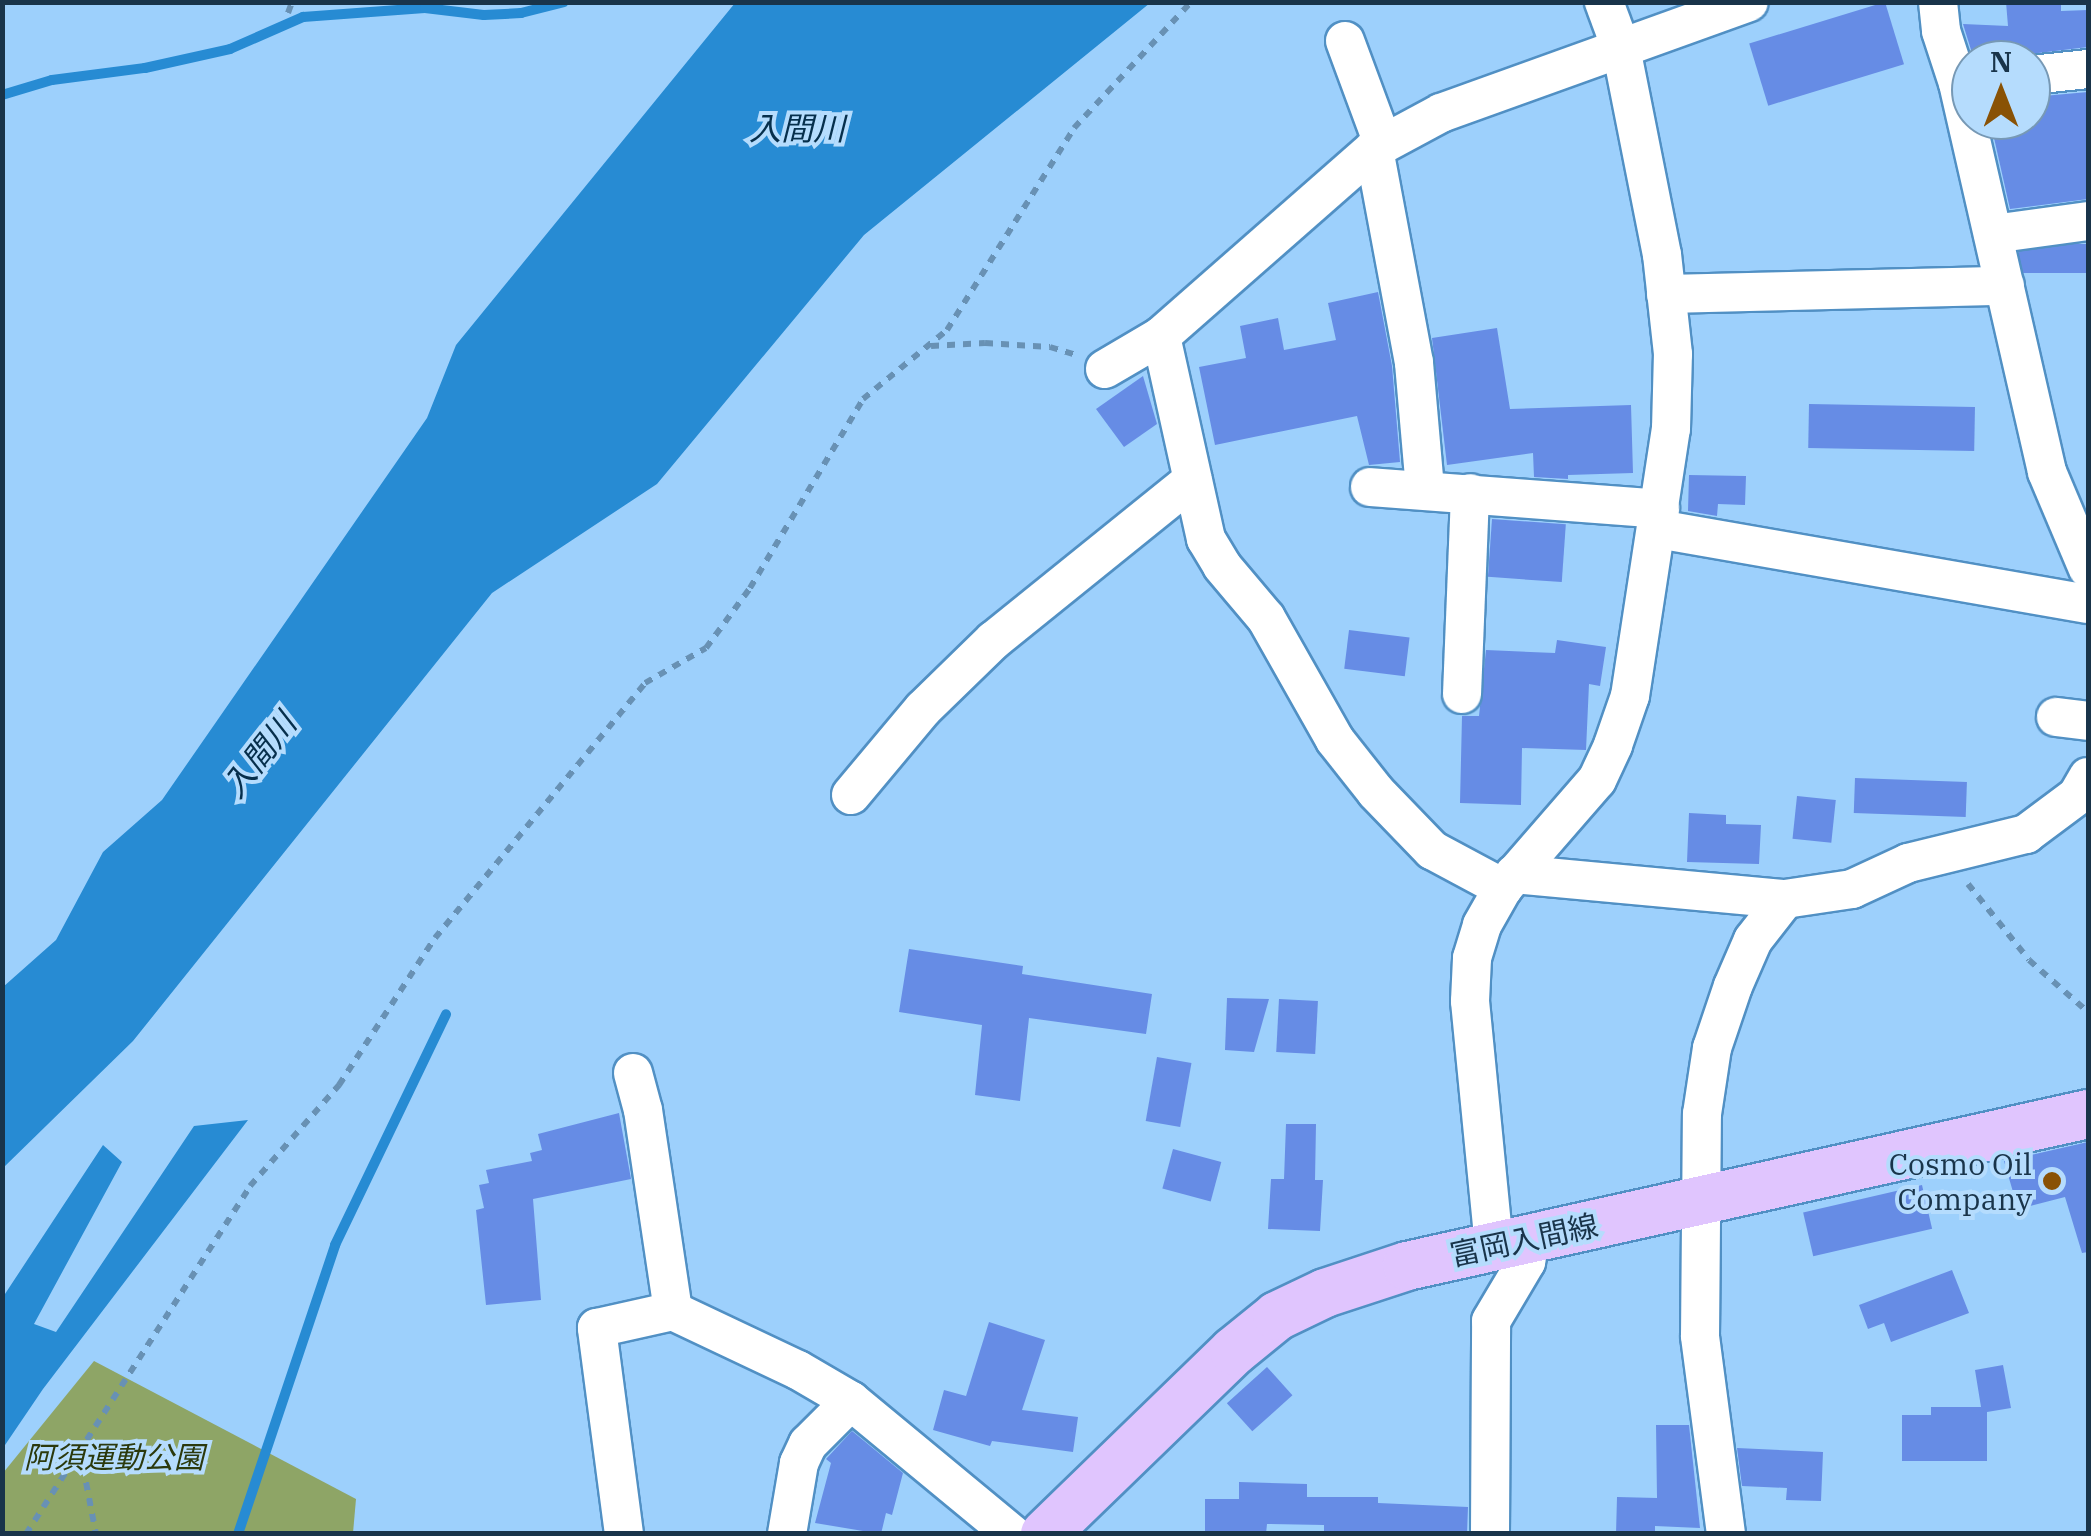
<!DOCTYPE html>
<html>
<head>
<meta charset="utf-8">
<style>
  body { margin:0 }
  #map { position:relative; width:2091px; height:1536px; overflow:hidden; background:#9dd0fc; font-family:"IBM Plex Serif","Noto Sans JP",serif }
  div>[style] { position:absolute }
  .green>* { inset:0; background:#8ea566 }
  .water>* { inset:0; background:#278bd3 }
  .stream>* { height:10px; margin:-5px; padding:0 5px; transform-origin:5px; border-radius:5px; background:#278bd3 }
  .building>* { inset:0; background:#668ce5; transform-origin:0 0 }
  .path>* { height:6px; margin-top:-3px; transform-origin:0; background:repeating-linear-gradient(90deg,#6891b4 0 8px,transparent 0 16px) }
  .roads { filter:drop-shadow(2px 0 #5190c4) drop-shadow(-2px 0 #5190c4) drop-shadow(0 2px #5190c4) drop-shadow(0 -2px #5190c4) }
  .minor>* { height:38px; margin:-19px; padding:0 19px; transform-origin:19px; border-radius:19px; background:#fff }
  .major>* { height:48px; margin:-24px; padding:0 24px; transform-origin:24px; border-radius:24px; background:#e0c5fe }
  .dots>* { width:28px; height:28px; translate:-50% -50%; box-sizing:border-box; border:5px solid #b5dcfd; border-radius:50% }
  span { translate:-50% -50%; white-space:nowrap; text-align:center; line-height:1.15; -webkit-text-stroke:8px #b5dcfd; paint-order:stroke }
  .poi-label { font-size:30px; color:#19344a }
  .right { translate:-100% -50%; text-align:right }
  .street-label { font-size:30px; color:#19344a }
  .park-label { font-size:30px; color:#2b390d; font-style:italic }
  .water-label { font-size:32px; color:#062f4c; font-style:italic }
  .frame { position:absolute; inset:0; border:5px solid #19344a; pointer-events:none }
  .north { position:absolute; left:1951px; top:40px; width:100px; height:100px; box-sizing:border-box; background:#b5dcfd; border:2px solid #7799b5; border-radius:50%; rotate:0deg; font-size:28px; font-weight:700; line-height:40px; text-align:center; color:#19344a }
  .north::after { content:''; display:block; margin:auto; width:35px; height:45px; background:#895205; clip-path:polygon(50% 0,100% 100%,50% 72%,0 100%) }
</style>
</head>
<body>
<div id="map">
  <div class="green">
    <div style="clip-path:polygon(94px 1361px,356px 1499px,353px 1533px,3px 1533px,3px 1473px)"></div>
  </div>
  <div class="water">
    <div style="clip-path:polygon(735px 3px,1150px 3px,864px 235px,657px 484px,492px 593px,133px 1041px,3px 1168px,3px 987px,56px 940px,103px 852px,162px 800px,427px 418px,456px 345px)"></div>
    <div style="clip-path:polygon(248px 1120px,43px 1389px,3px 1448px,3px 1297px,103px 1145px,122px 1162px,34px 1324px,56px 1332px,194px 1126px)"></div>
  </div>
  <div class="stream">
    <div style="left:2px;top:95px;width:52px;rotate:-16.7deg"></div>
    <div style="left:52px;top:80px;width:94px;rotate:-7.4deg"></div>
    <div style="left:145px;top:68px;width:87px;rotate:-12.6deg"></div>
    <div style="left:230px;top:49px;width:80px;rotate:-23.7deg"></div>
    <div style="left:303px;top:17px;width:122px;rotate:-4.2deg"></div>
    <div style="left:425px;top:8px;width:59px;rotate:6.8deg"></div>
    <div style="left:484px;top:15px;width:37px;rotate:-3deg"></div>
    <div style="left:521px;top:13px;width:44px;rotate:-14.3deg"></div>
    <div style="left:238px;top:1534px;width:305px;rotate:-71.4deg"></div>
    <div style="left:335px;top:1245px;width:256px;rotate:-64.3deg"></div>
  </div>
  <div class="building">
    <div style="left:1885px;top:2px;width:65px;height:142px;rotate:73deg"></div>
    <div style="clip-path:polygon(2006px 2px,2061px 2px,2061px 11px,2088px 10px,2088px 47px,2022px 55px,1972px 53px,1963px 24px,2008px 26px)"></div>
    <div style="clip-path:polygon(2088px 92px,2088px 199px,2010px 209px,1990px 120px,2031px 120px,2031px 97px)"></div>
    <div style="left:2088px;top:244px;width:29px;height:69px;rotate:90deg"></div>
    <div style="clip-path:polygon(1378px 292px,1392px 366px,1400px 462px,1369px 465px,1357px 416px,1215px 445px,1199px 367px,1246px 358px,1240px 326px,1278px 318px,1284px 350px,1336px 340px,1328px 303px)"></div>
    <div style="clip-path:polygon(1497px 328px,1510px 409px,1631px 405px,1633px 473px,1568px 475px,1568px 479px,1534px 477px,1533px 453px,1447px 465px,1432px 338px)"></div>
    <div style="clip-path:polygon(1143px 376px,1157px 424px,1124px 447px,1096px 409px)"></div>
    <div style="left:1809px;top:404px;width:166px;height:44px;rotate:1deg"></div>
    <div style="clip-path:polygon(1689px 475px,1746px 476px,1745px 505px,1718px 504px,1717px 516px,1688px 511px)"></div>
    <div style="left:1492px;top:519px;width:74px;height:58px;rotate:4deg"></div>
    <div style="left:1349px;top:630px;width:61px;height:39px;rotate:7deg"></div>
    <div style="clip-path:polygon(1557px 640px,1606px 647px,1600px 686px,1589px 684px,1586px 750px,1522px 748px,1521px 805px,1460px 803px,1462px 716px,1479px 716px,1486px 650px,1555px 653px)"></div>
    <div style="left:1855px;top:778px;width:112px;height:35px;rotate:2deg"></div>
    <div style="left:1797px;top:796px;width:39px;height:43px;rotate:6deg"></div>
    <div style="clip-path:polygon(1689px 813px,1726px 815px,1726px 824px,1761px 825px,1759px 864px,1687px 862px)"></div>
    <div style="clip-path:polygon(909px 949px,1023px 966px,1022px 974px,1152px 994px,1146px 1034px,1029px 1018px,1020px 1101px,975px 1095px,982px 1025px,899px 1012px)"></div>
    <div style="clip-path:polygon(1227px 998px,1269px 999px,1254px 1052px,1225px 1050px)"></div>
    <div style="left:1279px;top:999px;width:39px;height:53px;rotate:3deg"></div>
    <div style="left:1157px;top:1057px;width:35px;height:65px;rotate:10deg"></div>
    <div style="clip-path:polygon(619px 1113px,631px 1179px,533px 1199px,541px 1300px,486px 1305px,476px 1210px,484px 1208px,479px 1185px,489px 1183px,486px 1170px,532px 1161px,530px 1153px,542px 1150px,538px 1134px)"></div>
    <div style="clip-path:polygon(1286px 1124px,1316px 1124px,1315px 1180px,1323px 1180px,1320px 1231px,1268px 1229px,1271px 1179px,1284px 1179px)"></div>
    <div style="clip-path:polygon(2088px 1142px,2088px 1252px,2082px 1253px,2065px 1197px,2018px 1209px,2004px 1161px)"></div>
    <div style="left:1173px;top:1149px;width:50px;height:41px;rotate:15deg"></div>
    <div style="left:1922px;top:1185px;width:45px;height:122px;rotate:77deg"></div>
    <div style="clip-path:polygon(1952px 1270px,1969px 1313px,1891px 1342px,1884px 1323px,1868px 1329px,1859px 1305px)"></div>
    <div style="clip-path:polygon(989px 1322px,1045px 1340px,1022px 1410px,1078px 1417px,1073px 1452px,992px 1441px,990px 1446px,933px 1430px,944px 1390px,966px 1396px)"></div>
    <div style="clip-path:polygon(2003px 1365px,2011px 1408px,1987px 1412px,1987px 1461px,1902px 1461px,1902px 1415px,1931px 1415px,1931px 1407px,1981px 1407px,1975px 1370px)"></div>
    <div style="left:1267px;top:1367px;width:38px;height:54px;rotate:48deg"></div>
    <div style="clip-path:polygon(1656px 1425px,1689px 1425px,1700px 1528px,1655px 1526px,1655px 1534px,1616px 1534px,1617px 1497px,1657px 1498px)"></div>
    <div style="clip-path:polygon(852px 1431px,903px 1473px,892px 1515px,886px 1513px,881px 1534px,815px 1523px,831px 1463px,826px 1459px)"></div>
    <div style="clip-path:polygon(1737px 1448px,1823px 1452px,1821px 1501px,1786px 1500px,1787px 1488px,1742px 1486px)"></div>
    <div style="clip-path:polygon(1239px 1482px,1307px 1484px,1307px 1497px,1378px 1497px,1378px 1503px,1468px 1507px,1467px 1534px,1324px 1534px,1324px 1525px,1267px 1524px,1266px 1534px,1205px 1534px,1205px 1499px,1239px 1499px)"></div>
  </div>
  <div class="path">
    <div style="left:288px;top:13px;width:12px;rotate:-70deg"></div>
    <div style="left:931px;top:346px;width:54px;rotate:-3.2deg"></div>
    <div style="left:985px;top:343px;width:65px;rotate:3.5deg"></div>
    <div style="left:1050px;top:347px;width:28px;rotate:17deg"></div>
    <div style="left:1968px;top:884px;width:97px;rotate:51.2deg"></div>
    <div style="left:2029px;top:960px;width:79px;rotate:41.4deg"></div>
    <div style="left:80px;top:1451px;width:85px;rotate:79.1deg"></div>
    <div style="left:26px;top:1534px;width:414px;rotate:-57.2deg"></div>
    <div style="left:250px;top:1186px;width:135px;rotate:-48.6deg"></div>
    <div style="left:339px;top:1085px;width:176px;rotate:-56.9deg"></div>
    <div style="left:435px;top:938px;width:330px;rotate:-50.5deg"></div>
    <div style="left:645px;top:683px;width:70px;rotate:-29.8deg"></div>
    <div style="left:706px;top:648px;width:74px;rotate:-53.7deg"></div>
    <div style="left:750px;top:588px;width:220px;rotate:-59.1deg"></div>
    <div style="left:863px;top:399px;width:109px;rotate:-39.4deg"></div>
    <div style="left:947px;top:330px;width:239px;rotate:-57.8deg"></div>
    <div style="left:1074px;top:128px;width:172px;rotate:-47.1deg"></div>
  </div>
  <div class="roads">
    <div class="minor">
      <div style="left:1938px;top:2px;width:29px;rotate:84deg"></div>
      <div style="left:1941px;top:31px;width:55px;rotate:71.9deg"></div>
      <div style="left:1958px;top:83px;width:399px;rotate:77.1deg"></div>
      <div style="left:2047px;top:472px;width:105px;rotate:67.1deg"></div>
      <div style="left:1345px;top:41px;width:110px;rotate:69.7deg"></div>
      <div style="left:2031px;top:75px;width:57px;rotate:-6deg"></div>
      <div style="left:1374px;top:149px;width:218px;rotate:79.4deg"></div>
      <div style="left:1414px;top:363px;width:127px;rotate:85deg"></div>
      <div style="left:1993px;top:234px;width:96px;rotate:-7.8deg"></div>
      <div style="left:1666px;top:294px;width:339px;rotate:-1.4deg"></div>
      <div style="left:1161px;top:336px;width:208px;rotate:77.5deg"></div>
      <div style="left:1206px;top:539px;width:31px;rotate:59deg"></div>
      <div style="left:1222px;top:566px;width:68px;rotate:49.8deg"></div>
      <div style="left:1266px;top:618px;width:140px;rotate:60.5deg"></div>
      <div style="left:1335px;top:740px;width:66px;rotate:51.7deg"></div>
      <div style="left:1376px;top:792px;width:81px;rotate:46deg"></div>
      <div style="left:1432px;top:850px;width:81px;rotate:28.2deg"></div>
      <div style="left:1105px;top:369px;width:65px;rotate:-30.5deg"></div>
      <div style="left:1161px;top:336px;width:283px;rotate:-41.3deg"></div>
      <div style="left:1374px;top:149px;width:76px;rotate:-28.2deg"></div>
      <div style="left:1441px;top:113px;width:327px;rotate:-19.8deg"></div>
      <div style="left:1370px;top:487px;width:291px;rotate:4.3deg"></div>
      <div style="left:1658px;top:529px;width:436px;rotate:9.9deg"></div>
      <div style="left:1462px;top:694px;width:201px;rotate:-87.7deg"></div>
      <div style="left:2056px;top:717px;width:32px;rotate:7deg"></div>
      <div style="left:851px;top:795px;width:112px;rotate:-50.1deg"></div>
      <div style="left:923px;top:709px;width:99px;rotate:-44.2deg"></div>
      <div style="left:994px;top:640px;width:255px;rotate:-38.9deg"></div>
      <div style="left:1514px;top:874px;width:272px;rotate:5.3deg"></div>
      <div style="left:1785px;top:899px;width:68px;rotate:-8.5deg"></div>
      <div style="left:1852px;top:889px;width:62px;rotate:-24.9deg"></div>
      <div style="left:1908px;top:863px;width:122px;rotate:-13.8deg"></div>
      <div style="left:2026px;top:834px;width:64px;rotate:-36.7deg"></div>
      <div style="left:2077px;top:796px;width:22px;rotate:-60deg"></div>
      <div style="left:633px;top:1073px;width:38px;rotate:75deg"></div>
      <div style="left:643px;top:1110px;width:203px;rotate:81.5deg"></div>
      <div style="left:1494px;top:1246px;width:246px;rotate:-95.6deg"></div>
      <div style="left:1470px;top:1001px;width:43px;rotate:-87.3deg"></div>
      <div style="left:1472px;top:958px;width:34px;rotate:-73deg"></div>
      <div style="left:1482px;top:925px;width:43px;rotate:-60.4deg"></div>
      <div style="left:1503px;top:888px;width:143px;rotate:-49deg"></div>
      <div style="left:1597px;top:780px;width:38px;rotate:-65deg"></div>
      <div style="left:1613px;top:745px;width:52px;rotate:-70.9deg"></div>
      <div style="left:1630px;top:696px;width:270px;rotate:-81.3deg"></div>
      <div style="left:1671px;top:429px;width:75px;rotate:-88.5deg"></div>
      <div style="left:1673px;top:354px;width:100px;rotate:-96.3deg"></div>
      <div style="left:1662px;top:255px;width:211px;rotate:-101.2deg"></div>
      <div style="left:1621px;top:48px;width:49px;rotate:-110.3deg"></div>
      <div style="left:624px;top:1534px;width:208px;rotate:-97.5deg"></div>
      <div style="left:597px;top:1328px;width:78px;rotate:-12.6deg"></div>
      <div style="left:673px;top:1311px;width:138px;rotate:25.3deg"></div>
      <div style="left:798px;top:1370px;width:61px;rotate:30.3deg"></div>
      <div style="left:851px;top:1401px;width:209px;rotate:39.6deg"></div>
      <div style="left:787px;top:1534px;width:72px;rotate:-80.4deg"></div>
      <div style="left:799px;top:1463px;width:21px;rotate:-65deg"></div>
      <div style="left:808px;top:1444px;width:61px;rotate:-45deg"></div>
      <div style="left:1490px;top:1534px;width:213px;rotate:-89.7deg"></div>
      <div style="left:1491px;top:1321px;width:69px;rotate:-59.3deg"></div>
      <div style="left:1526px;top:1262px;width:22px;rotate:-80deg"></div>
      <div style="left:1726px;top:1534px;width:200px;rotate:-97.5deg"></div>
      <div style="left:1700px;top:1336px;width:222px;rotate:-89.5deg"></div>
      <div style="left:1702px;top:1114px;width:67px;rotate:-81.4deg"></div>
      <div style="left:1712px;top:1048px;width:65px;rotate:-71.3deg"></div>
      <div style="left:1733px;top:986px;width:50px;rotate:-66.5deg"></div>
      <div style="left:1753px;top:940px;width:52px;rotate:-52deg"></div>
    </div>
    <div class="major">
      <div style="left:1045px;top:1534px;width:263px;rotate:-44.1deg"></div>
      <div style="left:1234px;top:1351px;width:55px;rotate:-39.1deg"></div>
      <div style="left:1277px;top:1316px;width:53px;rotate:-25.6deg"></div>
      <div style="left:1325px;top:1293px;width:86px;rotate:-18.2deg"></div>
      <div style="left:1407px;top:1266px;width:698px;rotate:-12.58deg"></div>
    </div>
  </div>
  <div class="dots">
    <div style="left:2052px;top:1181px;background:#895205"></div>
  </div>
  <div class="poi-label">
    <span class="right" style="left:2032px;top:1181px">Cosmo Oil<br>Company</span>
  </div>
  <div class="street-label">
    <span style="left:1524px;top:1240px;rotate:-12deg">富岡入間線</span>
  </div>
  <div class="park-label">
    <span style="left:114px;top:1457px">阿須運動公園</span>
  </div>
  <div class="water-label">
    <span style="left:797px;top:128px">入間川</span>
    <span style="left:259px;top:755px;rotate:-52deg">入間川</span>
  </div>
  <div class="frame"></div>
  <div class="north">N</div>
</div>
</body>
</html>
